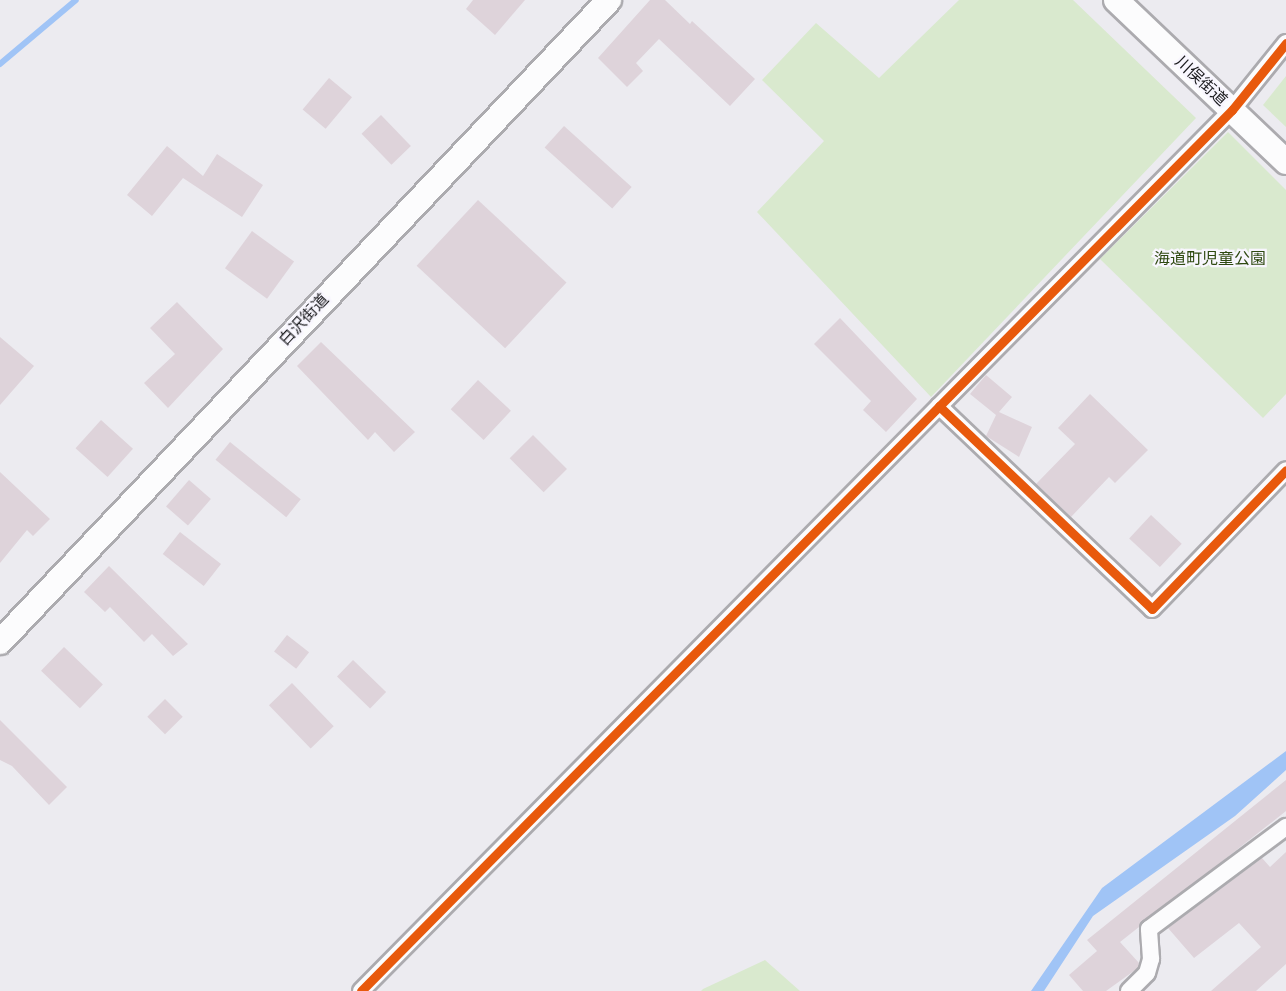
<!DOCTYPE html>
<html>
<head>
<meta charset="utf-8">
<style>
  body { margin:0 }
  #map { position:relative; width:1286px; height:991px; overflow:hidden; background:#ecebf0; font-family:Arial,"Noto Sans JP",sans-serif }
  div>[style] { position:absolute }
  .green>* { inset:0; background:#d9e9ce }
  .water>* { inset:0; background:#a0c4f6 }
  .stream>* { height:6px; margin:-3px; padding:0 3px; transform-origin:3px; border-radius:3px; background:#a0c4f6 }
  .building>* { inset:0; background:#ded3da; transform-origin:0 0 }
  .roads { filter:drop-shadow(2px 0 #acabaf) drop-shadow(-2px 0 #acabaf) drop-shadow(0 2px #acabaf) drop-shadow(0 -2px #acabaf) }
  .minor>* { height:16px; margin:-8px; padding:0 8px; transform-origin:8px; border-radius:8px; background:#fcfcfd }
  .secondary>* { height:24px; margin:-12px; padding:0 12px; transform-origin:12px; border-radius:12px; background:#fcfcfd }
  .cycleway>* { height:9px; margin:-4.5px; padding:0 4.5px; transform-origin:4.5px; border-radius:4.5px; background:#e8590c }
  span { translate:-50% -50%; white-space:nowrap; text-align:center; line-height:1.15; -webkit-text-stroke:4.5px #f8f6fe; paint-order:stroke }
  .street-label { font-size:16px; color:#19191c }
  .park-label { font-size:16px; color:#2f4a11 }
</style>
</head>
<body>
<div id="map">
  <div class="green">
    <div style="clip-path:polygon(959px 0,1073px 0,1196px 118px,931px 397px,757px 212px,824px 141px,762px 80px,816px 23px,879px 78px)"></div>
    <div style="clip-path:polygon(1286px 76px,1286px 127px,1263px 105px)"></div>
    <div style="clip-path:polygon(1228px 132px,1286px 190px,1286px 394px,1263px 418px,1100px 259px)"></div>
    <div style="clip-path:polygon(765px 960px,800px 991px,701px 991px,703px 989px)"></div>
  </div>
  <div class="water">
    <div style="clip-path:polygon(1286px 751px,1286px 770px,1235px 816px,1093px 916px,1044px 991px,1031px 991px,1102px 888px)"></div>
  </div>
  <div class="stream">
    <div style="left:0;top:64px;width:99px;rotate:-40.1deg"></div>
  </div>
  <div class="building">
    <div style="clip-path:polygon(473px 0,525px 0,495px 35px,466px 9px)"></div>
    <div style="clip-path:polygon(650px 0,665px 0,690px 24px,692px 21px,755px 79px,730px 106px,659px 39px,636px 63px,643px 71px,627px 87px,598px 58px)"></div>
    <div style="left:329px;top:78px;width:30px;height:41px;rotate:40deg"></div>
    <div style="left:381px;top:115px;width:43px;height:27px;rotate:46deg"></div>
    <div style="left:564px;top:126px;width:91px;height:29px;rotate:42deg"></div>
    <div style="clip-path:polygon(167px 146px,203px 176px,217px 154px,263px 185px,242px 217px,183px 178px,152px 216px,127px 195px)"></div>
    <div style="left:478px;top:200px;width:121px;height:90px;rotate:43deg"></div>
    <div style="left:252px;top:231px;width:52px;height:46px;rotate:36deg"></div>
    <div style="clip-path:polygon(177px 302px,223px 349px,168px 408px,144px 383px,175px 354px,150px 328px)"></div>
    <div style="clip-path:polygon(840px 318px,917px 399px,886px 432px,863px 410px,871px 401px,814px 344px)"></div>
    <div style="clip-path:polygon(0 337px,34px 366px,0 405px)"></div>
    <div style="clip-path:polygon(321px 342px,415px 432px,394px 452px,375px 432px,368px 440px,297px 366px)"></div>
    <div style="clip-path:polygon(986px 375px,1012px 397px,999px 412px,1032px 427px,1019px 457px,986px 436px,996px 415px,970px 394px)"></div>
    <div style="left:478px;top:380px;width:45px;height:40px;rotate:43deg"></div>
    <div style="clip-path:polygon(1090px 394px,1148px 450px,1115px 483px,1109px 477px,1071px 517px,1036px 484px,1075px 444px,1058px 428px)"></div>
    <div style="left:101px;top:420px;width:43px;height:38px;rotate:42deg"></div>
    <div style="left:533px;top:435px;width:48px;height:33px;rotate:45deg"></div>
    <div style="left:230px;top:442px;width:91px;height:23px;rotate:39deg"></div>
    <div style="clip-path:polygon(0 472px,50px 519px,33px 536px,27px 530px,0 563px)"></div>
    <div style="left:189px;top:480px;width:29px;height:35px;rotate:41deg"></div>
    <div style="left:1151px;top:515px;width:42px;height:32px;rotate:43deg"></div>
    <div style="left:180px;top:532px;width:52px;height:28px;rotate:38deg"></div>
    <div style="clip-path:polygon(109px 566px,188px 644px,173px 656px,152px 634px,144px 642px,110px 607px,105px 612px,84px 592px)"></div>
    <div style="left:287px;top:635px;width:28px;height:21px;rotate:38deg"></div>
    <div style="left:64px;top:647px;width:54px;height:33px;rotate:44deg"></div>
    <div style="left:353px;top:660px;width:46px;height:23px;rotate:44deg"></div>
    <div style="left:292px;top:683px;width:60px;height:32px;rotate:46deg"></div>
    <div style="left:165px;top:699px;width:25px;height:25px;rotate:45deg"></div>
    <div style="clip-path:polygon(0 720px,67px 787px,49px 805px,12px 766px,0 760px)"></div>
    <div style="clip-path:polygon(1286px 780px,1286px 811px,1120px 942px,1139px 963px,1138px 968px,1106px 991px,1083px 991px,1069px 975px,1097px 951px,1087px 940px)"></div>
    <div style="clip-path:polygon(1286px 852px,1286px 964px,1256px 991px,1211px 991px,1261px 947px,1239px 923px,1194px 958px,1168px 928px,1262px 858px,1270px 867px)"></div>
  </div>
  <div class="roads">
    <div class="minor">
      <div style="left:939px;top:406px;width:294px;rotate:43.6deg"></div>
      <div style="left:1152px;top:609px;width:193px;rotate:-46deg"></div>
      <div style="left:361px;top:991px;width:1239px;rotate:-45.33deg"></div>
      <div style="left:1232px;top:110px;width:86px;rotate:-51.1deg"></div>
      <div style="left:1129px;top:991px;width:25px;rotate:-45deg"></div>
      <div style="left:1147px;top:973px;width:15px;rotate:-74deg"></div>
      <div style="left:1151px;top:959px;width:30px;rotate:-94deg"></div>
      <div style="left:1149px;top:929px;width:171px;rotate:-36.7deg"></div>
    </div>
    <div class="secondary">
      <div style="left:1116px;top:0;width:235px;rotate:43.6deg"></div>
      <div style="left:0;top:642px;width:885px;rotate:-46.51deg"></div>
    </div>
  </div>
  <div class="cycleway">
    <div style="left:939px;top:406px;width:294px;rotate:43.6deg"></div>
    <div style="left:1152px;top:609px;width:193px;rotate:-46deg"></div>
    <div style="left:361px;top:991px;width:1239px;rotate:-45.33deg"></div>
    <div style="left:1232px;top:110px;width:86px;rotate:-51.1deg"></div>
  </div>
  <div class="street-label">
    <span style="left:1201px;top:81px;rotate:43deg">川俣街道</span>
    <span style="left:304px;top:320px;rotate:-47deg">白沢街道</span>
  </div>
  <div class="park-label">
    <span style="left:1210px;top:259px">海道町児童公園</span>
  </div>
</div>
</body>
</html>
